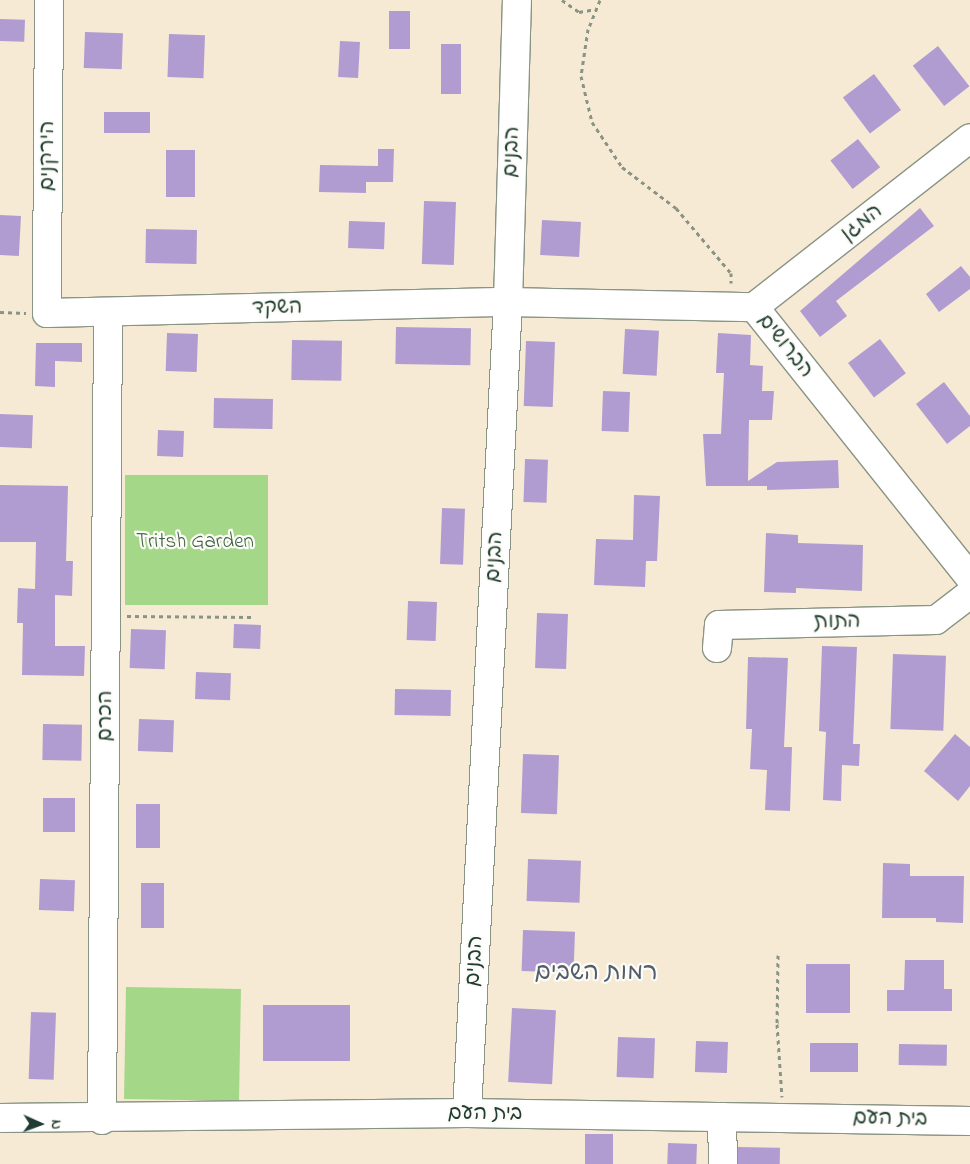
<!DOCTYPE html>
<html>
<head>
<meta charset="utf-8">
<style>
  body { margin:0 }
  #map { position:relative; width:970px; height:1164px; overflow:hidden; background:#f6ead5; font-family:"Indie Flower","Playpen Sans Hebrew",sans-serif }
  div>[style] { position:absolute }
  .green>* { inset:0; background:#a4d787; transform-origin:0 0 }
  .building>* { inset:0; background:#b09cd1; transform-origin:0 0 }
  .path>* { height:3px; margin-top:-1.5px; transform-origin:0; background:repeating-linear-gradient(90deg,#8a9484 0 4px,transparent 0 8px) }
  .roads { filter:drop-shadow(1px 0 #8a9484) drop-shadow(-1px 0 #8a9484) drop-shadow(0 1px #8a9484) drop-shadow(0 -1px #8a9484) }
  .minor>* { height:28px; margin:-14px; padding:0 14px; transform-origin:14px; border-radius:14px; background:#fff }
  span { translate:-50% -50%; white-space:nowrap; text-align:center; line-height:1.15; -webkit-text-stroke:4.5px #fdfcf7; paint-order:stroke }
  .street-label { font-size:21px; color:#1f3d34 }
  .park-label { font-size:21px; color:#406449 }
  .quarter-label { font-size:24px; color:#525e6b }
  .north { position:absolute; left:15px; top:1099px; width:50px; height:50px; -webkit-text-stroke:4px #fdfcf7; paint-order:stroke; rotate:92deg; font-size:14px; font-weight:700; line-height:20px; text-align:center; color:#1f3d34 }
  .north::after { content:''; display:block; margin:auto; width:18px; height:22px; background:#1f3d34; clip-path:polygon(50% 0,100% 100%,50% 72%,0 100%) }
</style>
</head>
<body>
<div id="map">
  <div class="green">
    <div style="left:268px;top:475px;width:130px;height:143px;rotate:90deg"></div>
    <div style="left:126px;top:987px;width:115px;height:112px;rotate:1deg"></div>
  </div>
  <div class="building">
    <div style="left:389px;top:11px;width:21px;height:38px"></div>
    <div style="left:0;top:19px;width:25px;height:22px;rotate:2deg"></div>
    <div style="left:85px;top:32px;width:38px;height:36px;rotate:2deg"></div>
    <div style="left:169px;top:34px;width:36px;height:43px;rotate:2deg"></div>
    <div style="left:340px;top:41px;width:20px;height:36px;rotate:3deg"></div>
    <div style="left:441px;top:44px;width:20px;height:50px"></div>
    <div style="left:938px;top:46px;width:51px;height:32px;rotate:52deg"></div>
    <div style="left:874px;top:74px;width:45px;height:39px;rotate:53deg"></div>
    <div style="left:104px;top:112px;width:46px;height:21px"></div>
    <div style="left:858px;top:139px;width:36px;height:35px;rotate:52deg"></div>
    <div style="clip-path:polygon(378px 149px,394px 149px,393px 182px,366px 182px,366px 193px,319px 192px,320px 165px,378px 166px)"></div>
    <div style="left:166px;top:150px;width:29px;height:47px"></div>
    <div style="left:424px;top:201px;width:32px;height:63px;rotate:2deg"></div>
    <div style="clip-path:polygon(920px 208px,934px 226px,836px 301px,847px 316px,820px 337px,800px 311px)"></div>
    <div style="left:0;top:215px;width:21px;height:40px;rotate:3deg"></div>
    <div style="left:542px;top:220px;width:39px;height:35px;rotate:3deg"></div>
    <div style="left:349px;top:221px;width:36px;height:27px;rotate:2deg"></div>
    <div style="left:146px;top:229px;width:51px;height:34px;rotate:1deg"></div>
    <div style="clip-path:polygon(961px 266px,970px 277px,970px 289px,939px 312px,926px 294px)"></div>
    <div style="left:396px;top:327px;width:75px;height:37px;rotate:1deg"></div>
    <div style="left:625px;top:329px;width:34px;height:45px;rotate:3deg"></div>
    <div style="left:167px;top:333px;width:31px;height:38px;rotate:2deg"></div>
    <div style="clip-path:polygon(718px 333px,751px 335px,750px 365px,763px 366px,762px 391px,774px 391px,772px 420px,749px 420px,748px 481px,777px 462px,838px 460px,839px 488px,767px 490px,767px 486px,706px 486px,703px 434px,721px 434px,724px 373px,716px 373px)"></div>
    <div style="left:880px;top:339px;width:43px;height:40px;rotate:53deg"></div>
    <div style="left:292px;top:340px;width:50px;height:40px;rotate:1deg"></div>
    <div style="left:526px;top:341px;width:29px;height:65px;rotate:2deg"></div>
    <div style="clip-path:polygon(36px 343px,82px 343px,82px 362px,55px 361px,55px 387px,35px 386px)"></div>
    <div style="clip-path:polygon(944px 382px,970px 416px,970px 426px,947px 444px,916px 404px)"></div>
    <div style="left:603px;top:391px;width:27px;height:40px;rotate:2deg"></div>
    <div style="left:214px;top:398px;width:59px;height:30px;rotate:1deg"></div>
    <div style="left:0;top:414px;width:33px;height:33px;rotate:2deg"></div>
    <div style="left:158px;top:430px;width:26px;height:26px;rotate:2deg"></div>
    <div style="left:525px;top:459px;width:23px;height:43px;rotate:2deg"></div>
    <div style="clip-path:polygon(0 485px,68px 486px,66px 561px,73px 561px,72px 596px,55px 595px,55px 646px,85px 646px,84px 676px,22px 675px,23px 623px,17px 623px,18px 588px,35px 589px,36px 542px,0 542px)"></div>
    <div style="clip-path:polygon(634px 495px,660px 496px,657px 561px,646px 561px,645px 587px,594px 585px,596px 539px,633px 540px)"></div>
    <div style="left:442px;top:508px;width:23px;height:56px;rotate:2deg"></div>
    <div style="clip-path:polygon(766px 533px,798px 535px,798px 543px,863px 545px,862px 591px,796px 588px,796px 593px,764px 592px)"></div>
    <div style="left:408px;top:601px;width:29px;height:39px;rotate:2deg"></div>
    <div style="left:537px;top:613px;width:31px;height:55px;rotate:2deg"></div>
    <div style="left:234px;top:624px;width:27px;height:24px;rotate:2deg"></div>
    <div style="left:131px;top:629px;width:35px;height:39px;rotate:2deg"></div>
    <div style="clip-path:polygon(822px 646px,857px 647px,853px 744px,860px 744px,859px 766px,842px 765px,841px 801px,823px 800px,826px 732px,819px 731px)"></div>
    <div style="left:893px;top:654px;width:53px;height:75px;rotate:2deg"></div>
    <div style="clip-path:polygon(748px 657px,788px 658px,784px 747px,792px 747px,790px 811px,765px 810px,767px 770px,750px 769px,752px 729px,746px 729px)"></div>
    <div style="left:196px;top:672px;width:35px;height:27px;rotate:2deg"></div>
    <div style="left:395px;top:689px;width:56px;height:26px;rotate:1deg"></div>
    <div style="left:139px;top:719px;width:35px;height:32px;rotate:2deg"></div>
    <div style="left:43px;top:724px;width:39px;height:36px;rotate:1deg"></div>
    <div style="clip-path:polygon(955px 734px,970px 747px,970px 786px,958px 801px,924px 771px)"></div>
    <div style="left:523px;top:754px;width:36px;height:59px;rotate:2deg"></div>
    <div style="left:43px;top:798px;width:32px;height:34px"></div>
    <div style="left:136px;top:804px;width:24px;height:44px"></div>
    <div style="left:528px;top:859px;width:53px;height:42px;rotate:2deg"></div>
    <div style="clip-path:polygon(883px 863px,910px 864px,910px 876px,964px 876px,963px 923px,936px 922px,936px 918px,882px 918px)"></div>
    <div style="left:40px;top:879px;width:35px;height:31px;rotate:2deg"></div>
    <div style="left:141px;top:883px;width:23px;height:45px"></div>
    <div style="left:523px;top:930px;width:52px;height:41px;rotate:2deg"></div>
    <div style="clip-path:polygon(905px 960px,944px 960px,944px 989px,952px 989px,952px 1011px,887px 1011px,887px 990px,904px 990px)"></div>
    <div style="left:806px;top:964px;width:44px;height:49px"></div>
    <div style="left:263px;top:1005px;width:87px;height:56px"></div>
    <div style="left:512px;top:1008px;width:44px;height:74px;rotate:3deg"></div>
    <div style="left:31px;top:1012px;width:25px;height:67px;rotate:2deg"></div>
    <div style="left:618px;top:1037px;width:37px;height:40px;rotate:2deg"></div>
    <div style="left:696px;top:1041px;width:32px;height:31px;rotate:2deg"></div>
    <div style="left:810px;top:1043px;width:48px;height:29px"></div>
    <div style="left:899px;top:1044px;width:48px;height:21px;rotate:1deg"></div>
    <div style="left:585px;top:1134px;width:28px;height:30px"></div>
    <div style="left:668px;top:1143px;width:29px;height:21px;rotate:2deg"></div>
    <div style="left:738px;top:1147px;width:42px;height:17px;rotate:1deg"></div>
  </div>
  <div class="path">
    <div style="left:562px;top:0;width:21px;rotate:35deg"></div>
    <div style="left:579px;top:12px;width:17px;rotate:-10deg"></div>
    <div style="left:600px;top:0;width:31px;rotate:112deg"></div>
    <div style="left:588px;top:29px;width:48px;rotate:98.5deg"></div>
    <div style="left:581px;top:76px;width:47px;rotate:76.6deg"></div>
    <div style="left:592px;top:122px;width:54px;rotate:56.3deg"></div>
    <div style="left:622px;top:167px;width:68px;rotate:37.2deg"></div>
    <div style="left:676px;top:208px;width:85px;rotate:49.8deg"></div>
    <div style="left:731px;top:273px;width:10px;rotate:90deg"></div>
    <div style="left:0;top:312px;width:26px;rotate:2deg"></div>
    <div style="left:127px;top:616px;width:127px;rotate:0.5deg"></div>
    <div style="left:778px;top:955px;width:69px;rotate:90.8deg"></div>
    <div style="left:777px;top:1024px;width:73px;rotate:86.1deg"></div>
  </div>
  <div class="roads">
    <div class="minor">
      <div style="left:49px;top:0;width:313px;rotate:90.4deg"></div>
      <div style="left:47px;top:313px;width:461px;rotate:-1.4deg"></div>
      <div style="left:508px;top:302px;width:246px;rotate:1.2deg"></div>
      <div style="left:754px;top:307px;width:347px;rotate:51.4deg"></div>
      <div style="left:754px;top:307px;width:274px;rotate:-38deg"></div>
      <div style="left:717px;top:648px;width:23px;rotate:-85deg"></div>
      <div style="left:719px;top:625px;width:217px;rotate:-1.3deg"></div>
      <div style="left:936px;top:620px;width:43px;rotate:-37.4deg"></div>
      <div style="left:467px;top:1113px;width:812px;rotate:-87.11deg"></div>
      <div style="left:508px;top:302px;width:302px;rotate:-88.3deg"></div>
      <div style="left:722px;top:1117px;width:47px;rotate:88.8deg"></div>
      <div style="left:0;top:1118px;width:467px;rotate:-0.6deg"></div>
      <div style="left:467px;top:1113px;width:503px;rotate:0.91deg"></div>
      <div style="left:102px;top:1120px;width:808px;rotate:-89.57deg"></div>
    </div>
  </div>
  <div class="street-label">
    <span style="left:512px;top:152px;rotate:-88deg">הבנים</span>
    <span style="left:48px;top:156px;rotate:-90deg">הירקנים</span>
    <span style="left:862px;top:223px;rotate:-38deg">המגן</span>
    <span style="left:277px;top:308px;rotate:-1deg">השקד</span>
    <span style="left:785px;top:346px;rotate:51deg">הברושים</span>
    <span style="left:495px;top:557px;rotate:-87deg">הבנים</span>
    <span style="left:837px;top:622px;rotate:-1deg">התות</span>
    <span style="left:106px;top:716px;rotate:-90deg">הכרם</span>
    <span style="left:475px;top:961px;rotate:-87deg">הבנים</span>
    <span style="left:485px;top:1114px">בית העם</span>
    <span style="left:890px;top:1119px;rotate:1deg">בית העם</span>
  </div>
  <div class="park-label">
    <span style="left:195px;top:542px">Tritsh Garden</span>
  </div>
  <div class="quarter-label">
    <span style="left:596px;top:974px">רמות השבים</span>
  </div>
  <div class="north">N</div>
</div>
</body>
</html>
